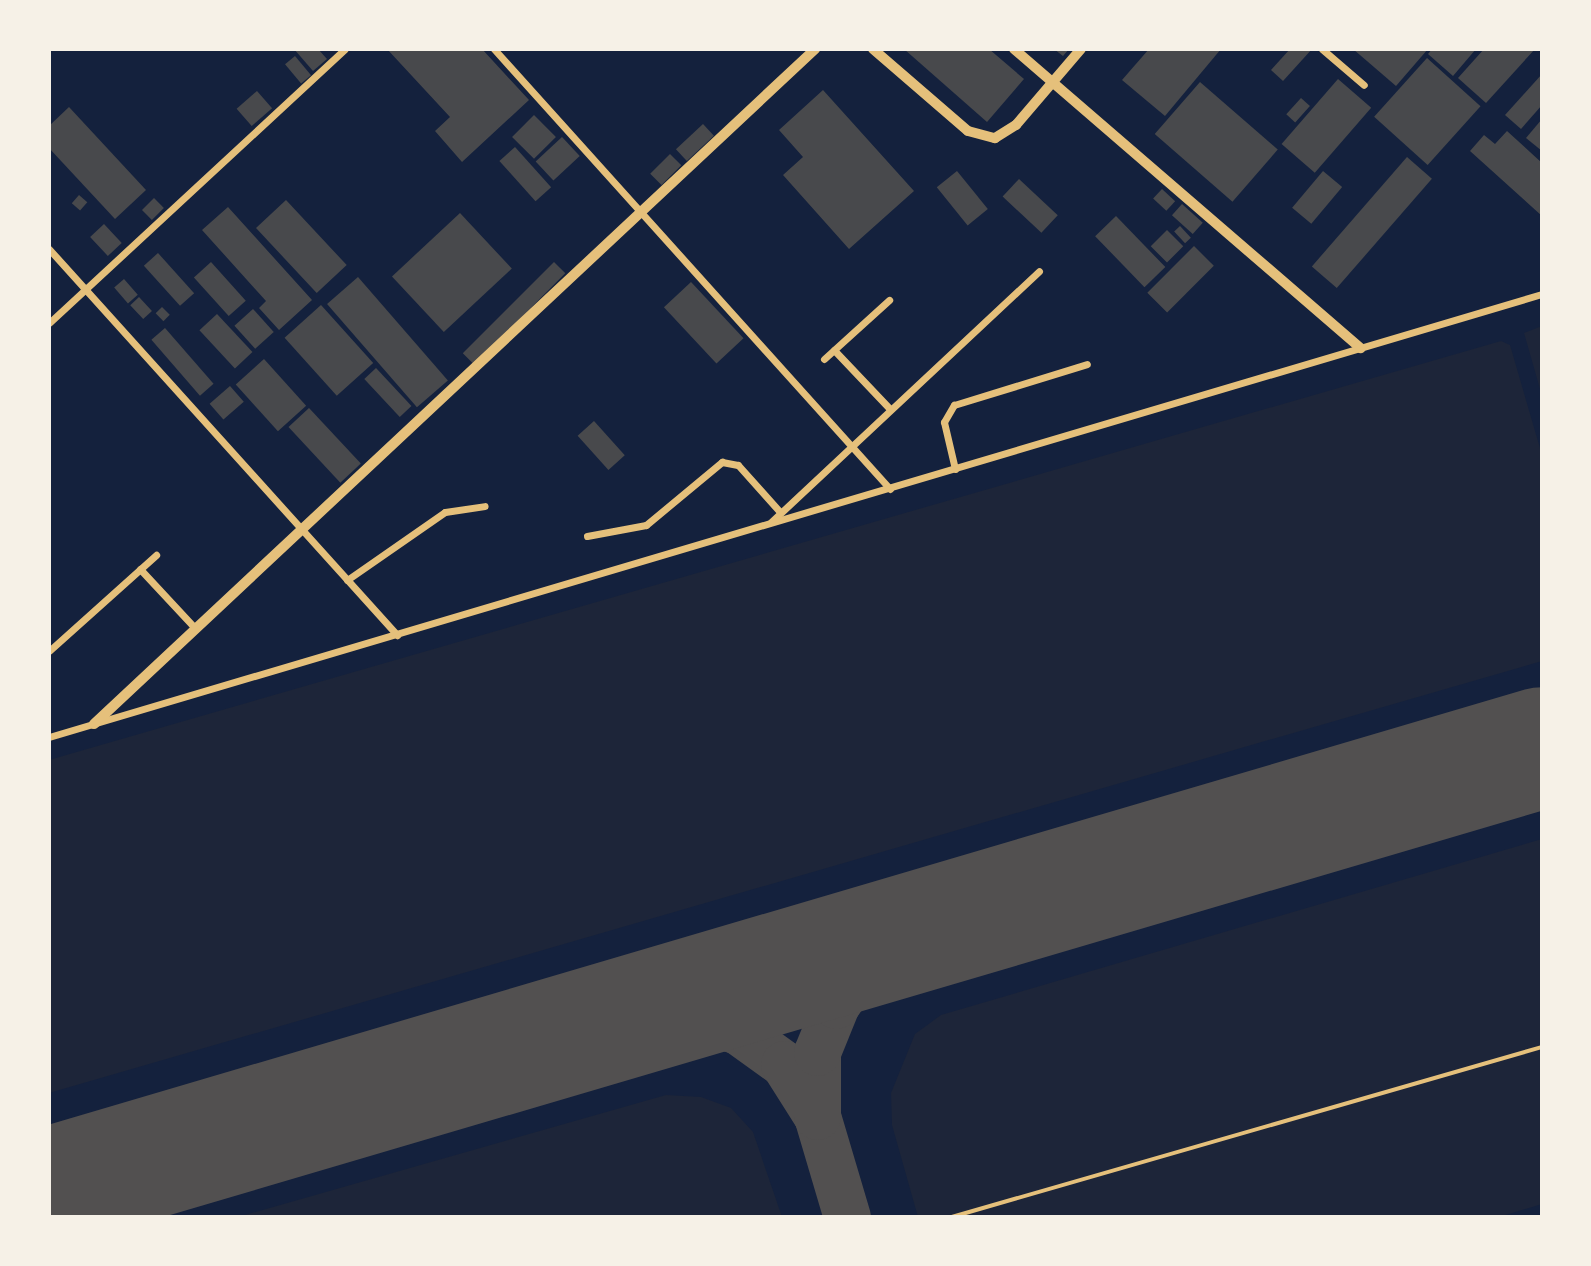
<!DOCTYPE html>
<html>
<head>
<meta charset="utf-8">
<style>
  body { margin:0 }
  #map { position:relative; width:1591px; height:1266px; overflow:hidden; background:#14213d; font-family:Raleway,sans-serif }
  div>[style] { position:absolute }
  .green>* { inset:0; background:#1d2539 }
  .taxiway>* { height:47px; margin:-23.5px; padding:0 23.5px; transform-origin:23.5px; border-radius:23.5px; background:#525050 }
  .runway>* { height:121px; margin:-60.5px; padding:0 60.5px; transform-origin:60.5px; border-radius:60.5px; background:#525050 }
  .building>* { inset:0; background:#48494c; transform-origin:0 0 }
  .service>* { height:3.5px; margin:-1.75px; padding:0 1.75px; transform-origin:1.75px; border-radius:1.75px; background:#e5c07b }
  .minor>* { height:7px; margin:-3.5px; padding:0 3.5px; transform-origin:3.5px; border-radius:3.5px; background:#e5c07b }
  .tertiary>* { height:10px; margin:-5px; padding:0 5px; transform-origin:5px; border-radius:5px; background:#e5c07b }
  span { translate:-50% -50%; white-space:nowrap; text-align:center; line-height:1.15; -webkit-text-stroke:7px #f6f1e7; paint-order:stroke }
  .frame { position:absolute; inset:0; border:51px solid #f6f1e7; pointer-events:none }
</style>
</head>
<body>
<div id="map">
  <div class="green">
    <div style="clip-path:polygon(1542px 326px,1542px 396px,1524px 333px)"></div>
    <div style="clip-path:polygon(1501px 341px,1510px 345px,1542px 455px,1542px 661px,49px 1093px,49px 760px)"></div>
    <div style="clip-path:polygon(1542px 839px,1542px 1204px,1499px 1217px,918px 1217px,892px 1125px,891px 1093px,915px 1034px,941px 1015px)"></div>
    <div style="clip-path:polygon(666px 1095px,701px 1097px,731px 1108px,753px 1132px,782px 1217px,238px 1217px)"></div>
  </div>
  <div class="taxiway">
    <div style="left:627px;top:1018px;width:68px;rotate:-0.8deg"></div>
    <div style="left:695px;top:1017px;width:45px;rotate:18deg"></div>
    <div style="left:738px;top:1031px;width:57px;rotate:35.7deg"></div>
    <div style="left:784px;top:1064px;width:62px;rotate:57.6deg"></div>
    <div style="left:49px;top:1195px;width:20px;rotate:-37deg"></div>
    <div style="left:847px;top:1217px;width:105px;rotate:-106.5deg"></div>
    <div style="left:817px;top:1116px;width:64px;rotate:-90deg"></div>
    <div style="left:817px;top:1052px;width:51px;rotate:-68deg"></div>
    <div style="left:836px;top:1005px;width:38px;rotate:-55deg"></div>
    <div style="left:858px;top:974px;width:78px;rotate:-33.5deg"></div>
  </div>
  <div class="runway">
    <div style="left:49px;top:1187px;width:1556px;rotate:-16.42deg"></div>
  </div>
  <div class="building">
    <div style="clip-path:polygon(294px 49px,318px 49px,327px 59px,313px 71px)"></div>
    <div style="clip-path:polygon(387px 49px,482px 49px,529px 100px,462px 162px,435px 131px,450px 117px)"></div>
    <div style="clip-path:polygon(904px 49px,989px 49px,1024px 79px,987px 122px)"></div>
    <div style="clip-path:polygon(1054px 49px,1069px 49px,1063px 56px)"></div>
    <div style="clip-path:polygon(1149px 49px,1221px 49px,1165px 116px,1122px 80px)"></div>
    <div style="clip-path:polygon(1290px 49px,1312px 49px,1283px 81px,1271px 70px)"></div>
    <div style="clip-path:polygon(1353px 49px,1428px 49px,1396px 86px)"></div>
    <div style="clip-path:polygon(1432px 49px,1476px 49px,1453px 76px,1428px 54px)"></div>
    <div style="clip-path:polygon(1484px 49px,1535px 49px,1486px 103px,1458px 78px)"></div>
    <div style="left:295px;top:56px;width:25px;height:13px;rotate:50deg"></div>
    <div style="left:1427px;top:58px;width:72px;height:79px;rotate:42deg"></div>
    <div style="clip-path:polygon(1542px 74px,1542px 105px,1521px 129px,1505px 115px)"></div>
    <div style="left:1338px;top:79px;width:44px;height:86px;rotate:41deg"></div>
    <div style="left:1200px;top:82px;width:103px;height:69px;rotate:41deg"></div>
    <div style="clip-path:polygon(823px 90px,914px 191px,849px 249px,783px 175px,803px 157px,779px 130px)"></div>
    <div style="left:257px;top:91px;width:23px;height:27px;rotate:49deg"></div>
    <div style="left:1301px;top:98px;width:12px;height:22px;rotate:42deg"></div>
    <div style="clip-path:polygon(69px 107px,146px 190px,115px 219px,49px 148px,49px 126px)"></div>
    <div style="left:534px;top:115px;width:31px;height:31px;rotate:45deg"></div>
    <div style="clip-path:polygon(1542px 119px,1542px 151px,1526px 138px)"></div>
    <div style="left:703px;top:124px;width:16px;height:37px;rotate:47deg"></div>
    <div style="clip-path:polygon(1507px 131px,1542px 163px,1542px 216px,1470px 151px,1484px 135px,1495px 144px)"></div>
    <div style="left:562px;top:137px;width:26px;height:36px;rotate:47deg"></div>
    <div style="left:515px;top:147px;width:54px;height:21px;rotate:48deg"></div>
    <div style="left:670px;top:154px;width:16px;height:28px;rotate:45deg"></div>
    <div style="left:1407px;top:157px;width:33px;height:145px;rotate:41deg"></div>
    <div style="left:957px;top:171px;width:49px;height:26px;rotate:51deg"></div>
    <div style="left:1323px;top:171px;width:25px;height:48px;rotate:40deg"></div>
    <div style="left:1019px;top:179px;width:53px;height:24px;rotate:43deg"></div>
    <div style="left:1162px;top:189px;width:18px;height:13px;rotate:43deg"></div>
    <div style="left:79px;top:195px;width:11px;height:11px;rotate:41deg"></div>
    <div style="left:154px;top:198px;width:14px;height:17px;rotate:45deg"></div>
    <div style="left:286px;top:200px;width:89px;height:41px;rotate:47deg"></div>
    <div style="left:1182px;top:204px;width:28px;height:15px;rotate:42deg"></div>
    <div style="clip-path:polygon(228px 207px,312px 300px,279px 330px,259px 308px,266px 301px,202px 230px)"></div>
    <div style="left:460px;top:213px;width:76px;height:93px;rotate:47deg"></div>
    <div style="left:1116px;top:216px;width:71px;height:29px;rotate:46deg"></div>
    <div style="left:104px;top:224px;width:26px;height:19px;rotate:47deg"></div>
    <div style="left:1180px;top:226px;width:16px;height:8px;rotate:47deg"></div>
    <div style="left:1167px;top:230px;width:23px;height:23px;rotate:45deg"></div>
    <div style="left:1194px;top:246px;width:28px;height:66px;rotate:45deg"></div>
    <div style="left:158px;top:253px;width:54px;height:19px;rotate:48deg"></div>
    <div style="left:211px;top:262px;width:52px;height:23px;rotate:48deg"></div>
    <div style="left:554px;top:262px;width:16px;height:129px;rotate:45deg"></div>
    <div style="left:358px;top:277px;width:137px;height:41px;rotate:49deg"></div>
    <div style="left:124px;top:279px;width:21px;height:13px;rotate:49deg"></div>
    <div style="left:691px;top:282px;width:77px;height:37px;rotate:47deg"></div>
    <div style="left:139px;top:297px;width:19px;height:12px;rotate:47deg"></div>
    <div style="left:321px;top:305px;width:78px;height:49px;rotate:48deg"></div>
    <div style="left:162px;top:307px;width:11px;height:9px;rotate:45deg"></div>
    <div style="left:253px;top:309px;width:31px;height:25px;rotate:48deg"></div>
    <div style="left:217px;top:314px;width:52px;height:24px;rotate:47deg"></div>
    <div style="left:165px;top:328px;width:74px;height:18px;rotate:49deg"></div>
    <div style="left:264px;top:359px;width:63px;height:38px;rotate:48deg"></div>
    <div style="left:376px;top:368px;width:52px;height:16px;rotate:47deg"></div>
    <div style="left:230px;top:386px;width:21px;height:27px;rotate:49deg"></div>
    <div style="left:309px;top:408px;width:76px;height:28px;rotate:47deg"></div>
    <div style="left:594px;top:421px;width:46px;height:22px;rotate:48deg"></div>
  </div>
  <div class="service">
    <div style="left:952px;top:1217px;width:614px;rotate:-16.07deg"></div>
  </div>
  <div class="minor">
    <div style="left:494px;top:49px;width:592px;rotate:48.01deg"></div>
    <div style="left:1322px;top:49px;width:55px;rotate:40.6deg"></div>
    <div style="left:49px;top:249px;width:520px;rotate:47.96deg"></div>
    <div style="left:49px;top:323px;width:403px;rotate:-42.8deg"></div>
    <div style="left:834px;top:350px;width:81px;rotate:46.5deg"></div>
    <div style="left:824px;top:359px;width:88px;rotate:-42.2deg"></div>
    <div style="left:955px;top:469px;width:48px;rotate:-103.2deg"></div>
    <div style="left:944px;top:422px;width:20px;rotate:-60deg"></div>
    <div style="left:954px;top:405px;width:139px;rotate:-17.1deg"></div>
    <div style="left:771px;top:522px;width:367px;rotate:-43.1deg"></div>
    <div style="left:587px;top:536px;width:60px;rotate:-10.6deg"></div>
    <div style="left:646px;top:525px;width:99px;rotate:-39.7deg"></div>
    <div style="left:722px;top:462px;width:16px;rotate:11deg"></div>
    <div style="left:738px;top:465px;width:63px;rotate:48.2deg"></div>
    <div style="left:140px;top:569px;width:79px;rotate:47deg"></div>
    <div style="left:347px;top:580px;width:119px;rotate:-34.8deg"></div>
    <div style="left:445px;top:512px;width:40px;rotate:-8.5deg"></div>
    <div style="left:49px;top:651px;width:144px;rotate:-41.9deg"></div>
    <div style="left:49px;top:737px;width:1557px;rotate:-16.53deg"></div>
  </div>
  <div class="tertiary">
    <div style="left:873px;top:49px;width:125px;rotate:40.8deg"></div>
    <div style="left:968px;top:131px;width:28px;rotate:15deg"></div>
    <div style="left:995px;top:138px;width:25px;rotate:-32deg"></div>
    <div style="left:1016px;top:125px;width:100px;rotate:-49.5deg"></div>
    <div style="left:1014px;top:49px;width:458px;rotate:40.8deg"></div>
    <div style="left:94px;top:724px;width:988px;rotate:-43.11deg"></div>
  </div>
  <div class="frame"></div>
</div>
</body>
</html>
